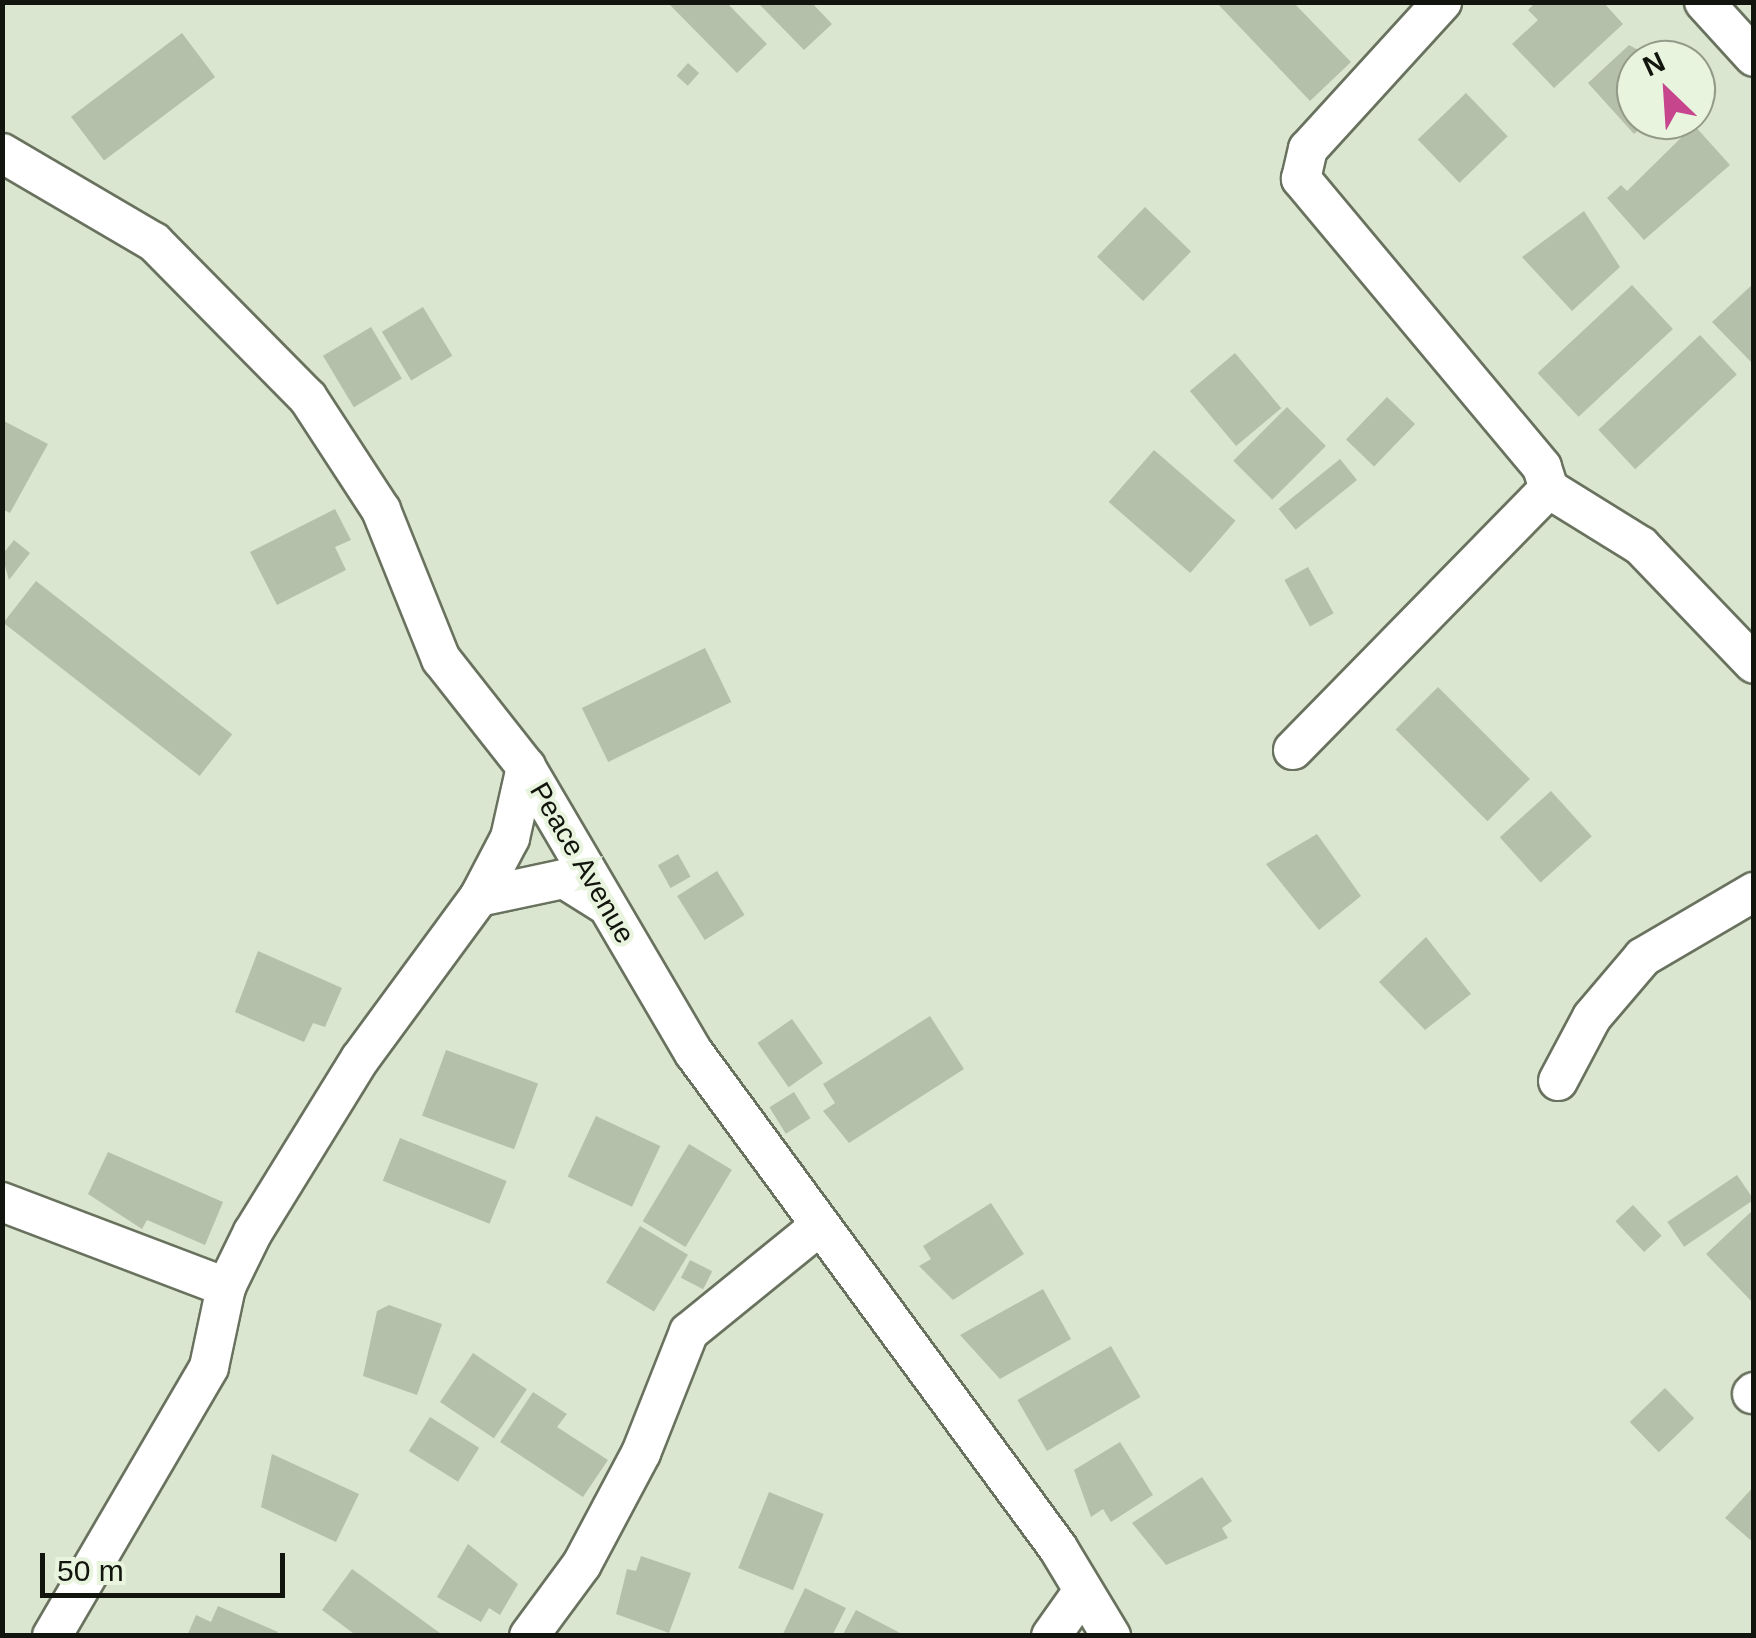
<!DOCTYPE html>
<html>
<head>
<meta charset="utf-8">
<style>
  body { margin:0 }
  #map { position:relative; width:1756px; height:1638px; overflow:hidden; background:#dbe6d0; font-family:Arial,sans-serif }
  div>[style] { position:absolute }
  .building>* { inset:0; background:#b5c0aa; transform-origin:0 0 }
  .roads { filter:drop-shadow(2px 0 #68725e) drop-shadow(-2px 0 #68725e) drop-shadow(0 2px #68725e) drop-shadow(0 -2px #68725e) }
  .street>* { height:38px; margin:-19px; padding:0 19px; transform-origin:19px; border-radius:19px; background:#fff }
  span { translate:-50% -50%; white-space:nowrap; text-align:center; line-height:1.15; -webkit-text-stroke:8px #e8f4dd; paint-order:stroke }
  .street-label { font-size:28px; color:#11150d }
  .frame { position:absolute; inset:0; border:5px solid #11150d; pointer-events:none }
  .north { position:absolute; left:1616px; top:40px; width:100px; height:100px; box-sizing:border-box; background:#e8f4dd; border:2px solid #929b8a; border-radius:50%; rotate:335deg; font-size:28px; font-weight:700; line-height:40px; text-align:center; color:#11150d }
  .north::after { content:''; display:block; margin:auto; width:35px; height:45px; background:#c7458d; clip-path:polygon(50% 0,100% 100%,50% 72%,0 100%) }
  .scale { position:absolute; left:40px; top:1553px; width:245px; height:45px; box-sizing:border-box; border:5px solid #11150d; border-top:0; padding-left:12px; font-size:30px; line-height:35px; white-space:nowrap; color:#11150d; -webkit-text-stroke:8px #e8f4dd; paint-order:stroke }
</style>
</head>
<body>
<div id="map">
  <div class="building">
    <div style="clip-path:polygon(667px 2px,726px 2px,767px 44px,737px 73px)"></div>
    <div style="clip-path:polygon(757px 2px,811px 2px,832px 24px,804px 50px)"></div>
    <div style="clip-path:polygon(1216px 2px,1293px 2px,1351px 62px,1310px 101px)"></div>
    <div style="clip-path:polygon(1536px 2px,1603px 2px,1623px 24px,1554px 88px,1512px 44px,1538px 20px,1528px 10px)"></div>
    <div style="left:182px;top:33px;width:55px;height:139px;rotate:53deg"></div>
    <div style="clip-path:polygon(1629px 45px,1657px 60px,1636px 60px,1636px 120px,1650px 120px,1634px 134px,1588px 83px)"></div>
    <div style="left:688px;top:63px;width:15px;height:17px;rotate:42deg"></div>
    <div style="left:1466px;top:93px;width:60px;height:67px;rotate:46deg"></div>
    <div style="clip-path:polygon(1694px 125px,1730px 165px,1644px 240px,1607px 198px,1621px 185px,1627px 191px)"></div>
    <div style="left:1145px;top:207px;width:64px;height:69px;rotate:44deg"></div>
    <div style="clip-path:polygon(1584px 211px,1620px 267px,1572px 311px,1522px 257px)"></div>
    <div style="clip-path:polygon(1754px 283px,1754px 365px,1712px 322px)"></div>
    <div style="left:1632px;top:285px;width:60px;height:129px;rotate:47deg"></div>
    <div style="left:423px;top:307px;width:57px;height:48px;rotate:59deg"></div>
    <div style="left:371px;top:327px;width:60px;height:56px;rotate:59deg"></div>
    <div style="left:1700px;top:335px;width:54px;height:139px;rotate:47deg"></div>
    <div style="left:1235px;top:353px;width:72px;height:59px;rotate:50deg"></div>
    <div style="left:1387px;top:397px;width:39px;height:59px;rotate:44deg"></div>
    <div style="left:1287px;top:407px;width:55px;height:76px;rotate:45deg"></div>
    <div style="clip-path:polygon(2px 420px,48px 444px,10px 513px,2px 509px)"></div>
    <div style="left:1154px;top:450px;width:108px;height:69px;rotate:41deg"></div>
    <div style="left:1340px;top:459px;width:27px;height:79px;rotate:51deg"></div>
    <div style="clip-path:polygon(335px 509px,351px 540px,335px 547px,346px 570px,277px 605px,250px 552px)"></div>
    <div style="clip-path:polygon(14px 540px,30px 553px,9px 580px,2px 555px)"></div>
    <div style="left:1308px;top:567px;width:53px;height:27px;rotate:61deg"></div>
    <div style="left:36px;top:581px;width:249px;height:53px;rotate:38deg"></div>
    <div style="left:705px;top:648px;width:60px;height:137px;rotate:64deg"></div>
    <div style="left:1438px;top:687px;width:130px;height:60px;rotate:45deg"></div>
    <div style="left:1551px;top:791px;width:61px;height:69px;rotate:48deg"></div>
    <div style="clip-path:polygon(1317px 834px,1361px 896px,1319px 930px,1266px 864px)"></div>
    <div style="left:678px;top:854px;width:26px;height:23px;rotate:61deg"></div>
    <div style="left:717px;top:871px;width:52px;height:47px;rotate:58deg"></div>
    <div style="clip-path:polygon(1426px 937px,1471px 994px,1425px 1030px,1379px 982px)"></div>
    <div style="clip-path:polygon(258px 951px,342px 988px,325px 1027px,313px 1023px,304px 1042px,235px 1012px)"></div>
    <div style="clip-path:polygon(930px 1016px,964px 1069px,849px 1143px,823px 1111px,835px 1103px,823px 1084px)"></div>
    <div style="left:792px;top:1019px;width:54px;height:42px;rotate:55deg"></div>
    <div style="left:446px;top:1050px;width:98px;height:70px;rotate:20deg"></div>
    <div style="left:794px;top:1092px;width:31px;height:29px;rotate:58deg"></div>
    <div style="left:596px;top:1116px;width:71px;height:67px;rotate:25deg"></div>
    <div style="left:400px;top:1138px;width:115px;height:46px;rotate:22deg"></div>
    <div style="left:689px;top:1144px;width:50px;height:90px;rotate:31deg"></div>
    <div style="clip-path:polygon(108px 1152px,223px 1202px,205px 1245px,147px 1220px,142px 1229px,88px 1194px)"></div>
    <div style="left:1737px;top:1175px;width:30px;height:84px;rotate:56deg"></div>
    <div style="clip-path:polygon(991px 1203px,1024px 1254px,953px 1300px,919px 1266px,931px 1259px,923px 1246px)"></div>
    <div style="left:1633px;top:1205px;width:42px;height:24px;rotate:47deg"></div>
    <div style="clip-path:polygon(1754px 1209px,1754px 1304px,1706px 1254px)"></div>
    <div style="left:640px;top:1226px;width:56px;height:66px;rotate:31deg"></div>
    <div style="left:690px;top:1260px;width:25px;height:20px;rotate:27deg"></div>
    <div style="clip-path:polygon(1043px 1289px,1071px 1339px,1000px 1379px,960px 1335px)"></div>
    <div style="clip-path:polygon(389px 1305px,442px 1324px,417px 1395px,363px 1376px,377px 1311px)"></div>
    <div style="left:1111px;top:1346px;width:59px;height:108px;rotate:60deg"></div>
    <div style="left:473px;top:1353px;width:65px;height:59px;rotate:34deg"></div>
    <div style="left:1665px;top:1388px;width:42px;height:49px;rotate:46deg"></div>
    <div style="clip-path:polygon(533px 1392px,567px 1414px,557px 1427px,608px 1460px,583px 1497px,500px 1442px)"></div>
    <div style="left:430px;top:1417px;width:58px;height:40px;rotate:32deg"></div>
    <div style="clip-path:polygon(1120px 1442px,1153px 1495px,1111px 1522px,1103px 1509px,1091px 1517px,1074px 1470px)"></div>
    <div style="clip-path:polygon(272px 1454px,359px 1494px,336px 1542px,261px 1507px)"></div>
    <div style="clip-path:polygon(1202px 1477px,1232px 1521px,1222px 1528px,1228px 1538px,1166px 1565px,1132px 1523px)"></div>
    <div style="clip-path:polygon(1754px 1486px,1754px 1543px,1725px 1518px)"></div>
    <div style="left:769px;top:1492px;width:59px;height:82px;rotate:22deg"></div>
    <div style="clip-path:polygon(468px 1544px,518px 1584px,500px 1615px,489px 1608px,481px 1622px,437px 1597px)"></div>
    <div style="clip-path:polygon(641px 1556px,691px 1573px,669px 1633px,616px 1614px,627px 1569px,636px 1571px)"></div>
    <div style="clip-path:polygon(352px 1569px,444px 1636px,357px 1636px,322px 1610px)"></div>
    <div style="clip-path:polygon(805px 1588px,846px 1608px,832px 1636px,782px 1636px)"></div>
    <div style="clip-path:polygon(218px 1606px,278px 1632px,276px 1636px,187px 1636px,196px 1615px,211px 1622px)"></div>
    <div style="clip-path:polygon(856px 1610px,906px 1636px,842px 1636px)"></div>
  </div>
  <div class="roads">
    <div class="street">
      <div style="left:1704px;top:2px;width:74px;rotate:47.7deg"></div>
      <div style="left:2px;top:153px;width:176px;rotate:30.4deg"></div>
      <div style="left:154px;top:242px;width:219px;rotate:45.4deg"></div>
      <div style="left:308px;top:398px;width:134px;rotate:56.9deg"></div>
      <div style="left:381px;top:510px;width:161px;rotate:68.1deg"></div>
      <div style="left:441px;top:659px;width:137px;rotate:51.8deg"></div>
      <div style="left:526px;top:767px;width:332px;rotate:59.6deg"></div>
      <div style="left:694px;top:1053px;width:614px;rotate:53.67deg"></div>
      <div style="left:1058px;top:1548px;width:103px;rotate:58.9deg"></div>
      <div style="left:1549px;top:489px;width:108px;rotate:31.8deg"></div>
      <div style="left:1641px;top:546px;width:163px;rotate:46.2deg"></div>
      <div style="left:1293px;top:750px;width:366px;rotate:-45.6deg"></div>
      <div style="left:1549px;top:489px;width:23px;rotate:-108deg"></div>
      <div style="left:1542px;top:467px;width:376px;rotate:-129.9deg"></div>
      <div style="left:1301px;top:179px;width:31px;rotate:-77deg"></div>
      <div style="left:1308px;top:149px;width:199px;rotate:-47.6deg"></div>
      <div style="left:479px;top:897px;width:87px;rotate:-12deg"></div>
      <div style="left:564px;top:879px;width:47px;rotate:32deg"></div>
      <div style="left:1558px;top:1081px;width:72px;rotate:-62deg"></div>
      <div style="left:1592px;top:1017px;width:79px;rotate:-49.6deg"></div>
      <div style="left:1643px;top:957px;width:129px;rotate:-30.4deg"></div>
      <div style="left:2px;top:1202px;width:240px;rotate:20.8deg"></div>
      <div style="left:1752px;top:1394px;width:3px;rotate:-45deg"></div>
      <div style="left:52px;top:1636px;width:311px;rotate:-59.7deg"></div>
      <div style="left:209px;top:1367px;width:82px;rotate:-78deg"></div>
      <div style="left:226px;top:1287px;width:61px;rotate:-63.9deg"></div>
      <div style="left:253px;top:1232px;width:203px;rotate:-58.3deg"></div>
      <div style="left:360px;top:1059px;width:201px;rotate:-53.7deg"></div>
      <div style="left:479px;top:897px;width:67px;rotate:-62.3deg"></div>
      <div style="left:510px;top:838px;width:73px;rotate:-77.3deg"></div>
      <div style="left:529px;top:1636px;width:89px;rotate:-53.6deg"></div>
      <div style="left:582px;top:1564px;width:126px;rotate:-62deg"></div>
      <div style="left:641px;top:1453px;width:130px;rotate:-68.4deg"></div>
      <div style="left:689px;top:1332px;width:165px;rotate:-39.1deg"></div>
      <div style="left:1051px;top:1636px;width:50px;rotate:-54.7deg"></div>
    </div>
  </div>
  <div class="street-label">
    <span style="left:582px;top:863px;rotate:60deg">Peace Avenue</span>
  </div>
  <div class="frame"></div>
  <div class="north">N</div>
  <div class="scale">50 m</div>
</div>
</body>
</html>
